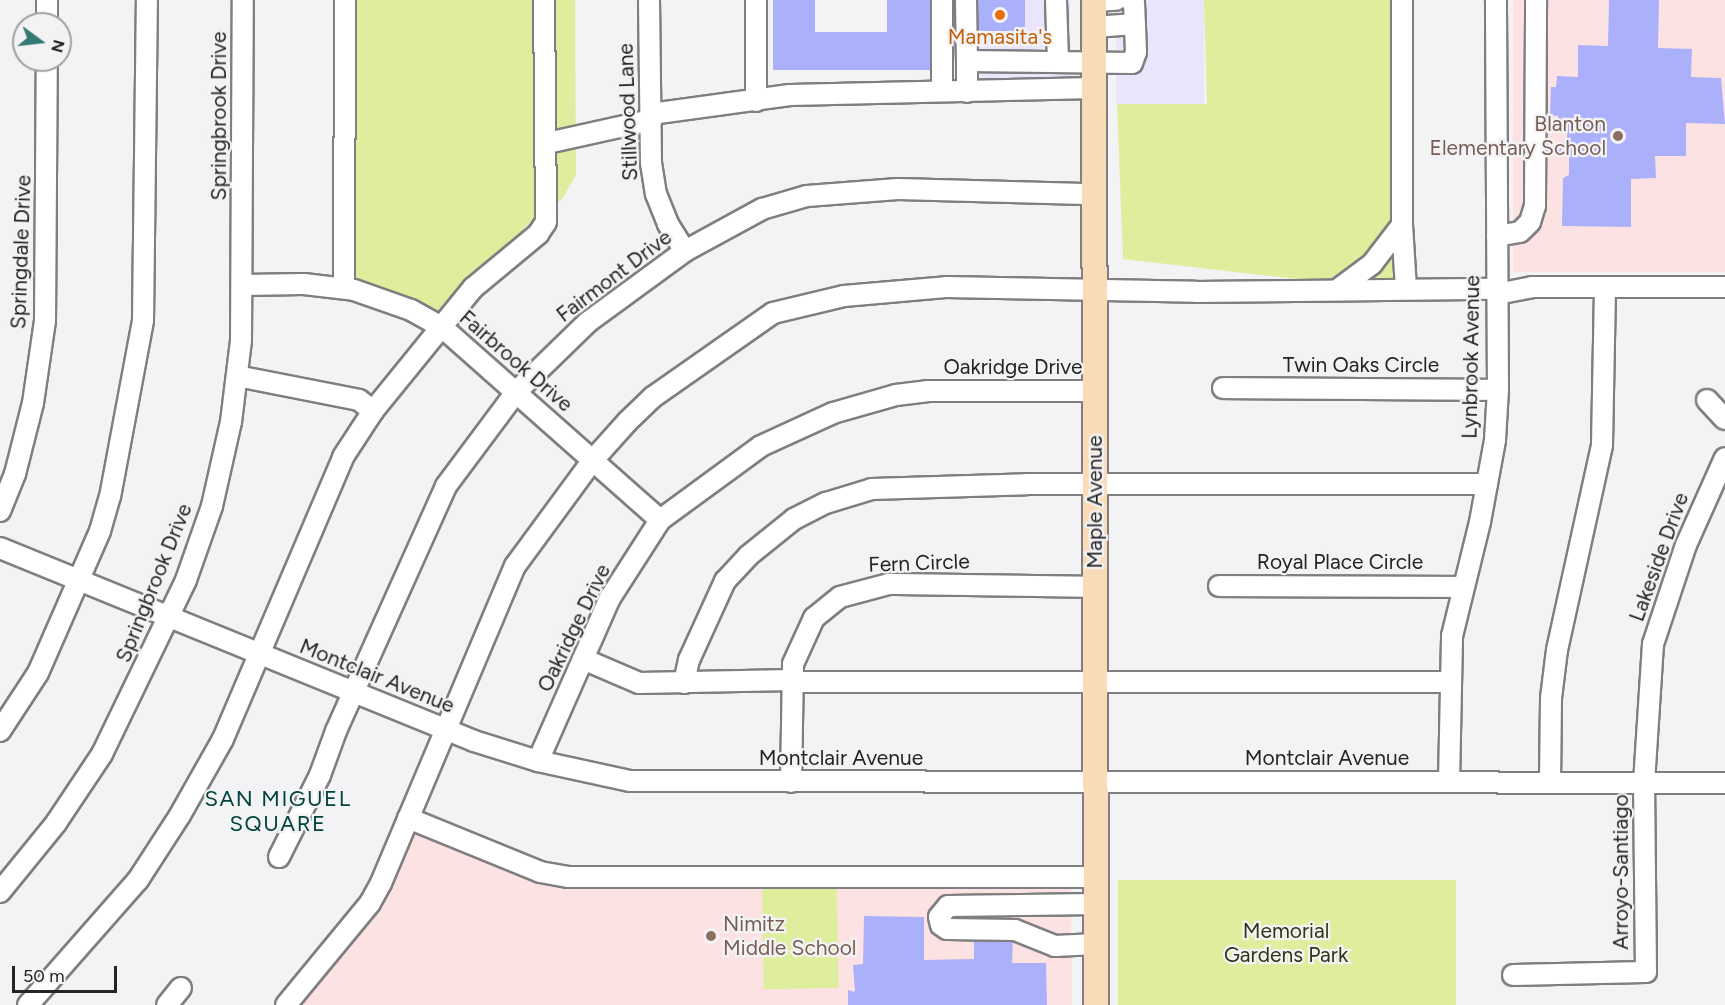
<!DOCTYPE html>
<html>
<head>
<meta charset="utf-8">
<style>
  body { margin:0 }
  #map { position:relative; width:1725px; height:1005px; overflow:hidden; background:#f3f3f5; font-family:Figtree,sans-serif }
  div>[style] { position:absolute }
  .commercial>* { inset:0; background:#ebe5fb; transform-origin:0 0 }
  .education>* { inset:0; background:#fde2e3; transform-origin:0 0 }
  .green>* { inset:0; background:#deee9d; transform-origin:0 0 }
  .building>* { inset:0; background:#abb0fa; transform-origin:0 0 }
  .roads { filter:drop-shadow(2px 0 #7f7f81) drop-shadow(-2px 0 #7f7f81) drop-shadow(0 2px #7f7f81) drop-shadow(0 -2px #7f7f81) }
  .minor>* { height:20px; margin:-10px; padding:0 10px; transform-origin:10px; border-radius:10px; background:#fff }
  .major>* { height:24px; margin:-12px; padding:0 12px; transform-origin:12px; border-radius:12px; background:#fadbb8 }
  .dots>* { width:16px; height:16px; translate:-50% -50%; box-sizing:border-box; border:3px solid #f3f3f5; border-radius:50% }
  span { translate:-50% -50%; white-space:nowrap; text-align:center; line-height:1.15; -webkit-text-stroke:4.5px #f3f3f5; paint-order:stroke }
  .food-label { font-size:21px; color:#c56008 }
  .street-label { font-size:21px; color:#242425 }
  .education-label { font-size:21px; color:#785e54 }
  .right { translate:-100% -50%; text-align:right }
  .left { translate:0 -50%; text-align:left }
  .park-label { font-size:21px; color:#303513 }
  .neighbourhood-label { font-size:22px; color:#01433e; letter-spacing:1.5px }
  .north { position:absolute; left:12px; top:12px; width:60px; height:60px; box-sizing:border-box; background:#f3f3f5; border:2px solid #a0a0a2; border-radius:50%; rotate:105deg; font-size:16px; font-weight:700; line-height:24px; text-align:center; color:#242425 }
  .north::after { content:''; display:block; margin:auto; width:21px; height:27px; background:#337a73; clip-path:polygon(50% 0,100% 100%,50% 72%,0 100%) }
  .scale { position:absolute; left:12px; top:966px; width:105px; height:27px; box-sizing:border-box; border:3px solid #242425; border-top:0; padding-left:8px; font-size:18px; line-height:21px; white-space:nowrap; color:#242425; -webkit-text-stroke:4px #f3f3f5; paint-order:stroke }
</style>
</head>
<body>
<div id="map">
  <div class="commercial">
    <div style="left:960px;top:0;width:110px;height:83px"></div>
    <div style="left:1116px;top:0;width:88px;height:104px"></div>
  </div>
  <div class="education">
    <div style="left:1513px;top:0;width:212px;height:272px"></div>
    <div style="clip-path:polygon(421px 832px,552px 886px,1071px 881px,1072px 1005px,295px 1005px,404px 839px)"></div>
  </div>
  <div class="green">
    <div style="clip-path:polygon(345px 0,575px 0,576px 175px,562px 199px,525px 227px,474px 297px,432px 321px,344px 288px)"></div>
    <div style="clip-path:polygon(1204px 0,1400px 0,1400px 291px,1123px 259px,1117px 104px,1207px 104px)"></div>
    <div style="left:1118px;top:880px;width:338px;height:125px"></div>
    <div style="left:837px;top:888px;width:100px;height:75px;rotate:89deg"></div>
  </div>
  <div class="building">
    <div style="clip-path:polygon(773px 0,815px 0,815px 32px,887px 32px,887px 0,934px 0,934px 70px,773px 70px)"></div>
    <div style="left:974px;top:0;width:51px;height:31px"></div>
    <div style="clip-path:polygon(1609px 0,1659px 0,1658px 48px,1692px 49px,1691px 77px,1721px 78px,1725px 124px,1686px 123px,1686px 156px,1655px 156px,1656px 178px,1631px 179px,1631px 227px,1562px 226px,1563px 178px,1569px 175px,1569px 155px,1558px 152px,1567px 137px,1567px 126px,1558px 126px,1558px 116px,1550px 115px,1551px 87px,1556px 87px,1557px 76px,1578px 77px,1578px 45px,1608px 46px)"></div>
    <div style="clip-path:polygon(864px 916px,924px 917px,924px 960px,974px 959px,974px 936px,1013px 937px,1012px 963px,1046px 963px,1047px 1005px,848px 1005px,848px 990px,855px 992px,853px 965px,863px 964px)"></div>
  </div>
  <div class="roads">
    <div class="minor">
      <div style="left:47px;top:0;width:24px;rotate:90deg"></div>
      <div style="left:649px;top:0;width:163px;rotate:89.3deg"></div>
      <div style="left:651px;top:163px;width:31px;rotate:81deg"></div>
      <div style="left:656px;top:194px;width:32px;rotate:68deg"></div>
      <div style="left:668px;top:224px;width:32px;rotate:58deg"></div>
      <div style="left:942px;top:0;width:91px;rotate:90deg"></div>
      <div style="left:966px;top:0;width:61px;rotate:89.1deg"></div>
      <div style="left:1056px;top:0;width:61px;rotate:88.1deg"></div>
      <div style="left:1402px;top:0;width:225px;rotate:90deg"></div>
      <div style="left:1402px;top:225px;width:64px;rotate:86.4deg"></div>
      <div style="left:1094px;top:1px;width:22px;rotate:-3deg"></div>
      <div style="left:1094px;top:27px;width:41px;rotate:-4.2deg"></div>
      <div style="left:967px;top:92px;width:31px;rotate:-90deg"></div>
      <div style="left:967px;top:61px;width:165px;rotate:0.7deg"></div>
      <div style="left:1132px;top:63px;width:12px;rotate:-70deg"></div>
      <div style="left:1136px;top:52px;width:49px;rotate:-92.3deg"></div>
      <div style="left:1134px;top:3px;width:5px;rotate:-143deg"></div>
      <div style="left:756px;top:101px;width:101px;rotate:-90deg"></div>
      <div style="left:651px;top:114px;width:140px;rotate:-7.8deg"></div>
      <div style="left:790px;top:95px;width:304px;rotate:-1.3deg"></div>
      <div style="left:547px;top:143px;width:107px;rotate:-12.5deg"></div>
      <div style="left:1497px;top:236px;width:23px;rotate:-10deg"></div>
      <div style="left:1520px;top:232px;width:14px;rotate:-45deg"></div>
      <div style="left:1530px;top:222px;width:17px;rotate:-73deg"></div>
      <div style="left:1535px;top:206px;width:206px;rotate:-89.7deg"></div>
      <div style="left:243px;top:285px;width:61px;rotate:-0.9deg"></div>
      <div style="left:304px;top:284px;width:50px;rotate:6.8deg"></div>
      <div style="left:354px;top:290px;width:60px;rotate:19.3deg"></div>
      <div style="left:411px;top:310px;width:37px;rotate:29deg"></div>
      <div style="left:443px;top:328px;width:290px;rotate:41.5deg"></div>
      <div style="left:344px;top:288px;width:288px;rotate:-89.8deg"></div>
      <div style="left:1337px;top:290px;width:44px;rotate:-36.6deg"></div>
      <div style="left:1372px;top:264px;width:49px;rotate:-52.4deg"></div>
      <div style="left:1497px;top:294px;width:36px;rotate:-11deg"></div>
      <div style="left:1532px;top:287px;width:193px"></div>
      <div style="left:237px;top:376px;width:124px;rotate:11.1deg"></div>
      <div style="left:359px;top:400px;width:18px;rotate:38deg"></div>
      <div style="left:1223px;top:388px;width:275px;rotate:0.4deg"></div>
      <div style="left:1707px;top:400px;width:26px;rotate:47deg"></div>
      <div style="left:0;top:511px;width:40px;rotate:-68deg"></div>
      <div style="left:15px;top:474px;width:73px;rotate:-75.8deg"></div>
      <div style="left:33px;top:403px;width:83px;rotate:-81.7deg"></div>
      <div style="left:45px;top:321px;width:261px;rotate:-89.6deg"></div>
      <div style="left:0;top:548px;width:512px;rotate:22.15deg"></div>
      <div style="left:474px;top:741px;width:67px;rotate:17.4deg"></div>
      <div style="left:538px;top:761px;width:94px;rotate:12.3deg"></div>
      <div style="left:630px;top:781px;width:1095px;rotate:0.1deg"></div>
      <div style="left:1219px;top:586px;width:243px;rotate:0.2deg"></div>
      <div style="left:583px;top:659px;width:61px;rotate:23.2deg"></div>
      <div style="left:639px;top:683px;width:153px;rotate:-1.1deg"></div>
      <div style="left:792px;top:682px;width:657px"></div>
      <div style="left:684px;top:683px;width:24px;rotate:-78deg"></div>
      <div style="left:689px;top:660px;width:87px;rotate:-65.5deg"></div>
      <div style="left:725px;top:581px;width:34px;rotate:-47deg"></div>
      <div style="left:748px;top:556px;width:59px;rotate:-38.8deg"></div>
      <div style="left:794px;top:519px;width:36px;rotate:-27deg"></div>
      <div style="left:826px;top:503px;width:48px;rotate:-16.9deg"></div>
      <div style="left:872px;top:489px;width:155px;rotate:-1.8deg"></div>
      <div style="left:1027px;top:484px;width:460px"></div>
      <div style="left:0;top:731px;width:69px;rotate:-56.8deg"></div>
      <div style="left:38px;top:673px;width:155px;rotate:-66.4deg"></div>
      <div style="left:100px;top:531px;width:35px;rotate:-74deg"></div>
      <div style="left:110px;top:497px;width:180px;rotate:-79.4deg"></div>
      <div style="left:143px;top:320px;width:320px;rotate:-89.3deg"></div>
      <div style="left:538px;top:761px;width:178px;rotate:-66.2deg"></div>
      <div style="left:610px;top:598px;width:93px;rotate:-57.3deg"></div>
      <div style="left:660px;top:520px;width:125px;rotate:-36.2deg"></div>
      <div style="left:761px;top:446px;width:79px;rotate:-24.6deg"></div>
      <div style="left:833px;top:413px;width:66px;rotate:-15.9deg"></div>
      <div style="left:896px;top:395px;width:31px;rotate:-7deg"></div>
      <div style="left:927px;top:391px;width:167px"></div>
      <div style="left:791px;top:782px;width:118px;rotate:-89deg"></div>
      <div style="left:793px;top:664px;width:51px;rotate:-65.5deg"></div>
      <div style="left:814px;top:618px;width:33px;rotate:-39deg"></div>
      <div style="left:840px;top:597px;width:51px;rotate:-14.9deg"></div>
      <div style="left:889px;top:584px;width:206px;rotate:0.8deg"></div>
      <div style="left:1449px;top:782px;width:146px;rotate:-88.8deg"></div>
      <div style="left:1452px;top:636px;width:117px;rotate:-76.2deg"></div>
      <div style="left:1480px;top:522px;width:83px;rotate:-79.6deg"></div>
      <div style="left:1495px;top:440px;width:50px;rotate:-86.6deg"></div>
      <div style="left:1498px;top:390px;width:390px;rotate:-90.3deg"></div>
      <div style="left:1550px;top:782px;width:84px;rotate:-89.3deg"></div>
      <div style="left:1551px;top:698px;width:48px;rotate:-82.9deg"></div>
      <div style="left:1557px;top:650px;width:210px;rotate:-77.6deg"></div>
      <div style="left:1602px;top:445px;width:158px;rotate:-88.9deg"></div>
      <div style="left:408px;top:818px;width:143px;rotate:22.2deg"></div>
      <div style="left:540px;top:872px;width:28px;rotate:10deg"></div>
      <div style="left:568px;top:877px;width:528px"></div>
      <div style="left:279px;top:857px;width:92px;rotate:-63.4deg"></div>
      <div style="left:320px;top:775px;width:47px;rotate:-70deg"></div>
      <div style="left:336px;top:731px;width:269px;rotate:-65.8deg"></div>
      <div style="left:446px;top:486px;width:117px;rotate:-53.3deg"></div>
      <div style="left:516px;top:392px;width:100px;rotate:-44.2deg"></div>
      <div style="left:588px;top:322px;width:120px;rotate:-36.2deg"></div>
      <div style="left:685px;top:251px;width:88px;rotate:-28.6deg"></div>
      <div style="left:762px;top:209px;width:47px;rotate:-16.1deg"></div>
      <div style="left:807px;top:196px;width:91px;rotate:-4.4deg"></div>
      <div style="left:898px;top:189px;width:196px;rotate:1.5deg"></div>
      <div style="left:0;top:892px;width:89px;rotate:-50.9deg"></div>
      <div style="left:56px;top:823px;width:83px;rotate:-56.3deg"></div>
      <div style="left:102px;top:754px;width:193px;rotate:-64.2deg"></div>
      <div style="left:186px;top:580px;width:78px;rotate:-70.6deg"></div>
      <div style="left:212px;top:506px;width:86px;rotate:-77.3deg"></div>
      <div style="left:231px;top:422px;width:83px;rotate:-83deg"></div>
      <div style="left:241px;top:340px;width:340px;rotate:-89.7deg"></div>
      <div style="left:1096px;top:904px;width:148px;rotate:179.2deg"></div>
      <div style="left:948px;top:906px;width:14px;rotate:129deg"></div>
      <div style="left:939px;top:917px;width:8px;rotate:76deg"></div>
      <div style="left:941px;top:925px;width:7px;rotate:34deg"></div>
      <div style="left:947px;top:929px;width:68px;rotate:0.8deg"></div>
      <div style="left:1015px;top:930px;width:43px;rotate:21.8deg"></div>
      <div style="left:1055px;top:946px;width:41px;rotate:-2.8deg"></div>
      <div style="left:1513px;top:975px;width:133px;rotate:-1.3deg"></div>
      <div style="left:1646px;top:972px;width:189px;rotate:-90.6deg"></div>
      <div style="left:1644px;top:783px;width:139px;rotate:-86.3deg"></div>
      <div style="left:1653px;top:644px;width:104px;rotate:-71.6deg"></div>
      <div style="left:1686px;top:545px;width:95px;rotate:-65.9deg"></div>
      <div style="left:28px;top:1005px;width:167px;rotate:-48.7deg"></div>
      <div style="left:138px;top:880px;width:77px;rotate:-57.1deg"></div>
      <div style="left:180px;top:815px;width:87px;rotate:-60.5deg"></div>
      <div style="left:223px;top:739px;width:306px;rotate:-66.9deg"></div>
      <div style="left:343px;top:457px;width:55px;rotate:-56.9deg"></div>
      <div style="left:373px;top:411px;width:159px;rotate:-50.9deg"></div>
      <div style="left:473px;top:288px;width:85px;rotate:-39.7deg"></div>
      <div style="left:538px;top:234px;width:14px;rotate:-56deg"></div>
      <div style="left:546px;top:222px;width:222px;rotate:-90.5deg"></div>
      <div style="left:167px;top:1005px;width:22px;rotate:-51deg"></div>
      <div style="left:286px;top:1005px;width:132px;rotate:-50.5deg"></div>
      <div style="left:370px;top:903px;width:23px;rotate:-61deg"></div>
      <div style="left:381px;top:883px;width:344px;rotate:-67.1deg"></div>
      <div style="left:515px;top:566px;width:132px;rotate:-53.7deg"></div>
      <div style="left:593px;top:460px;width:52px;rotate:-48.1deg"></div>
      <div style="left:628px;top:421px;width:35px;rotate:-44deg"></div>
      <div style="left:653px;top:397px;width:146px;rotate:-35deg"></div>
      <div style="left:773px;top:313px;width:73px;rotate:-13.5deg"></div>
      <div style="left:844px;top:296px;width:102px;rotate:-5deg"></div>
      <div style="left:946px;top:287px;width:250px;rotate:1.1deg"></div>
      <div style="left:1196px;top:292px;width:301px;rotate:-0.6deg"></div>
    </div>
    <div class="major">
      <div style="left:1094px;top:0;width:1005px;rotate:89.89deg"></div>
    </div>
  </div>
  <div class="dots">
    <div style="left:1000px;top:15px;background:#e8710a"></div>
    <div style="left:1618px;top:136px;background:#8d6e63"></div>
    <div style="left:711px;top:936px;background:#8d6e63"></div>
  </div>
  <div class="food-label">
    <span style="left:1000px;top:37px">Mamasita's</span>
  </div>
  <div class="street-label">
    <span style="left:628px;top:112px;rotate:-92deg">Stillwood Lane</span>
    <span style="left:219px;top:116px;rotate:-90deg">Springbrook Drive</span>
    <span style="left:21px;top:252px;rotate:-88deg">Springdale Drive</span>
    <span style="left:614px;top:276px;rotate:-37deg">Fairmont Drive</span>
    <span style="left:1471px;top:357px;rotate:-89deg">Lynbrook Avenue</span>
    <span style="left:516px;top:361px;rotate:41deg">Fairbrook Drive</span>
    <span style="left:1361px;top:365px">Twin Oaks Circle</span>
    <span style="left:1013px;top:367px">Oakridge Drive</span>
    <span style="left:1095px;top:502px;rotate:-90deg">Maple Avenue</span>
    <span style="left:1659px;top:557px;rotate:-70deg">Lakeside Drive</span>
    <span style="left:1340px;top:562px">Royal Place Circle</span>
    <span style="left:919px;top:563px;rotate:-2deg">Fern Circle</span>
    <span style="left:154px;top:583px;rotate:-68deg">Springbrook Drive</span>
    <span style="left:574px;top:628px;rotate:-64deg">Oakridge Drive</span>
    <span style="left:377px;top:676px;rotate:22deg">Montclair Avenue</span>
    <span style="left:841px;top:758px">Montclair Avenue</span>
    <span style="left:1327px;top:758px">Montclair Avenue</span>
    <span style="left:1621px;top:872px;rotate:-90deg">Arroyo-Santiago</span>
  </div>
  <div class="education-label">
    <span class="right" style="left:1606px;top:136px">Blanton<br>Elementary School</span>
    <span class="left" style="left:723px;top:936px">Nimitz<br>Middle School</span>
  </div>
  <div class="park-label">
    <span style="left:1286px;top:943px">Memorial<br>Gardens Park</span>
  </div>
  <div class="neighbourhood-label">
    <span style="left:278px;top:811px">SAN MIGUEL<br>SQUARE</span>
  </div>
  <div class="north">N</div>
  <div class="scale">50 m</div>
</div>
</body>
</html>
